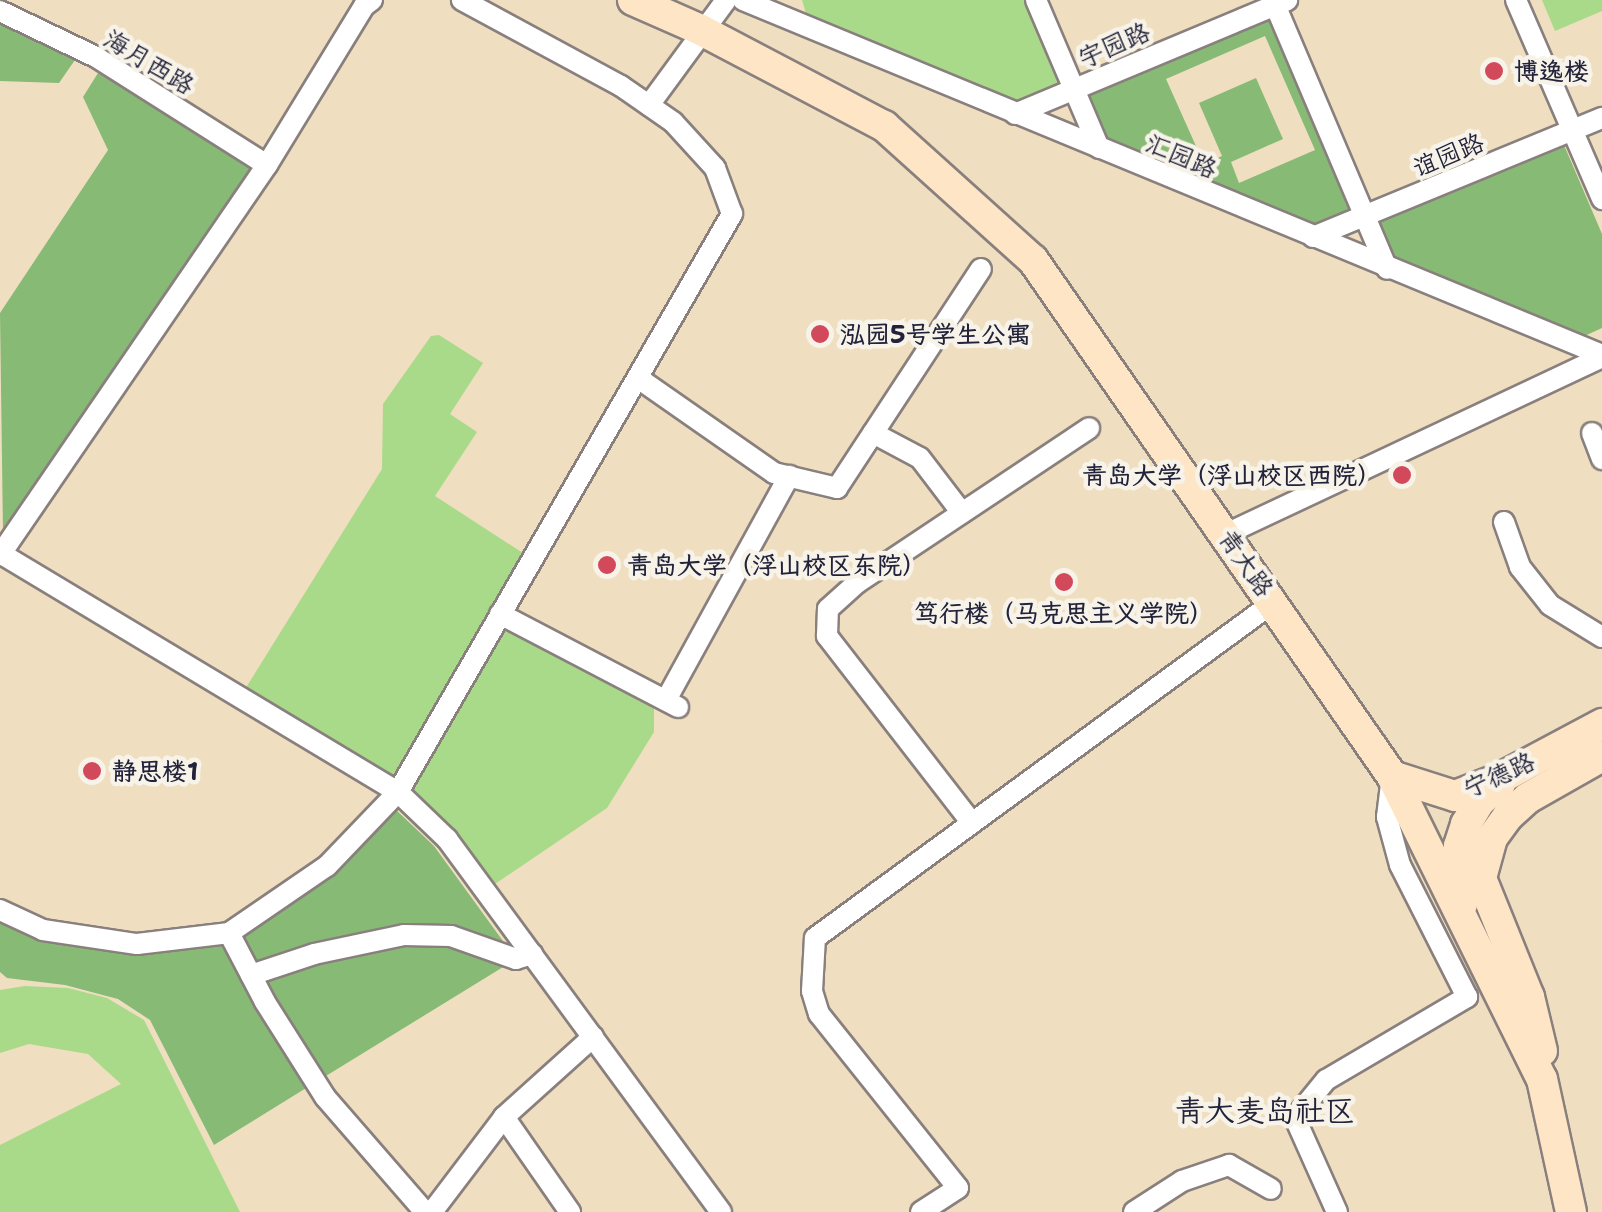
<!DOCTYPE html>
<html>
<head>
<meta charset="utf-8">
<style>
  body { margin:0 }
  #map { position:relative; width:1602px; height:1212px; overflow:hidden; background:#f0dec0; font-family:"Shantell Sans","LXGW WenKai TC",sans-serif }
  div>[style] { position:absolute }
  .green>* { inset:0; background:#a8da89 }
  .forest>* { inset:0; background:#86ba75 }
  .roads { filter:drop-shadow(2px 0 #89807e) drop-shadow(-2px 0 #89807e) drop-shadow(0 2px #89807e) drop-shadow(0 -2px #89807e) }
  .street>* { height:20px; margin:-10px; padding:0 10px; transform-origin:10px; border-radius:10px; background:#fff }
  .secondary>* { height:30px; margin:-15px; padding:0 15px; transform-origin:15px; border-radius:15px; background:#fee5c5 }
  .dots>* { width:28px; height:28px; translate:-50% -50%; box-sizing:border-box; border:5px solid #f7f3e8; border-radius:50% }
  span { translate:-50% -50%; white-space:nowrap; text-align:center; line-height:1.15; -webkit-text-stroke:9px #f7f3e8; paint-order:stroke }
  .street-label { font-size:25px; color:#22223b }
  .poi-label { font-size:25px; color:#22223b; font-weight:700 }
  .left { translate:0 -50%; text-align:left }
  .right { translate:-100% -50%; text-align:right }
  .quarter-label { font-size:30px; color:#22223b }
</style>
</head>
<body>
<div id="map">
  <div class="green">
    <div style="clip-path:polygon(802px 0,1024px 0,1061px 84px,1016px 104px,807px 17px)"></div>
    <div style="clip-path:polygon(1542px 0,1602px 0,1602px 11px,1555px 31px)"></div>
    <div style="clip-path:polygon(439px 335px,483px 363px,450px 414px,477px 432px,435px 496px,526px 555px,395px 783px,242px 694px,382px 469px,383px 404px,431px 336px)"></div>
    <div style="clip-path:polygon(503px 625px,654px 701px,654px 732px,607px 808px,492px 886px,408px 792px)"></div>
    <div style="clip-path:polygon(25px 986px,68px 988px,107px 998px,144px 1020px,240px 1212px,0 1212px,0 1145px,121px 1084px,88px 1054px,29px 1044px,0 1053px,0 990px)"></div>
  </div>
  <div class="forest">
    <div style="clip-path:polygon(evenodd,1271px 14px,1357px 212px,1313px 230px,1105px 144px,1083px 92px,1271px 14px,1265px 36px,1315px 150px,1239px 183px,1231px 162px,1283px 139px,1256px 78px,1199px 103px,1222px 156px,1204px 164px,1166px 79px,1265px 36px)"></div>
    <div style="clip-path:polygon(0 19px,77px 57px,59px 83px,0 81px)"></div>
    <div style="clip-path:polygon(98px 73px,254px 166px,3px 532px,0 313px,108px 150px,83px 97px)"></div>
    <div style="clip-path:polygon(1564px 145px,1602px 234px,1602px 328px,1580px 338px,1397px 261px,1378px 219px)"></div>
    <div style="clip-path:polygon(395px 809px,434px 846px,516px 959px,321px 1079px,271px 999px,241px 936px,331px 874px)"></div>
    <div style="clip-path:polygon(0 919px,42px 937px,226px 941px,311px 1085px,214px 1145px,150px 1020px,118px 999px,65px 985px,7px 978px,0 972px)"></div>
  </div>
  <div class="roads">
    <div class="street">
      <div style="left:743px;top:0;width:929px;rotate:22.45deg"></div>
      <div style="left:1036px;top:0;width:161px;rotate:66.9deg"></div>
      <div style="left:1273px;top:0;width:292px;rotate:67deg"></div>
      <div style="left:1516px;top:0;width:217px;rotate:66.6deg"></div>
      <div style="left:0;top:11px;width:106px;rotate:25.6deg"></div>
      <div style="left:96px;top:57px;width:202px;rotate:32.3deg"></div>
      <div style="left:649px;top:105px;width:130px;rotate:-53.7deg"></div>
      <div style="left:1015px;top:114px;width:295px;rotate:-22.7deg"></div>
      <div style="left:1313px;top:237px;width:313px;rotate:-22.4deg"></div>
      <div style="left:638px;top:378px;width:166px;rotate:34.9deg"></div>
      <div style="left:774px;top:473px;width:65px;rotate:13.4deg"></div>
      <div style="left:837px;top:488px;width:262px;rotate:-56.7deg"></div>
      <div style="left:873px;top:433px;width:53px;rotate:28deg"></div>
      <div style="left:920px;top:458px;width:69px;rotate:52.6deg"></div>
      <div style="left:1592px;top:433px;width:28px;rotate:69deg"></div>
      <div style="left:1504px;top:522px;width:48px;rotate:70.4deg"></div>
      <div style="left:1520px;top:567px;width:48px;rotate:51.7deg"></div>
      <div style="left:1550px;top:605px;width:61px;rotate:31.6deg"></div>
      <div style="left:1226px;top:534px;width:416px;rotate:-25.2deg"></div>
      <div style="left:0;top:553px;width:464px;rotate:31deg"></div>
      <div style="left:398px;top:792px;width:68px;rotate:43.8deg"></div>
      <div style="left:447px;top:839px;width:463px;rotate:53.7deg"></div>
      <div style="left:0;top:555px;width:473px;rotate:-55.6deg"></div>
      <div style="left:267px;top:165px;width:186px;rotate:-58.6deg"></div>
      <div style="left:364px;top:6px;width:10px;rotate:-37deg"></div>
      <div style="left:500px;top:614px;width:201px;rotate:27.6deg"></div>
      <div style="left:666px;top:700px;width:256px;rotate:-61.2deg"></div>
      <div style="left:972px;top:823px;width:237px;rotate:-127.8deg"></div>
      <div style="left:827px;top:636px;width:27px;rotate:-88deg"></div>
      <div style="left:828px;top:609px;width:39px;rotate:-42deg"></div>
      <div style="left:857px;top:583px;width:279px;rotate:-33.7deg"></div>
      <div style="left:0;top:910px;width:47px;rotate:24.9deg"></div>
      <div style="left:43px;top:930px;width:95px;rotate:8.5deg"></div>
      <div style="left:137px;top:944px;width:93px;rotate:-6.8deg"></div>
      <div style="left:229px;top:933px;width:119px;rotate:-34.4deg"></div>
      <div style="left:327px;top:866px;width:103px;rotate:-46.2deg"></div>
      <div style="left:398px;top:792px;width:668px;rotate:-59.98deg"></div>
      <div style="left:732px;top:214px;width:49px;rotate:-110.3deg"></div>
      <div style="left:715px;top:168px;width:62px;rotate:-132.4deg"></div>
      <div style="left:673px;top:122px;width:63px;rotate:-145.3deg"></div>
      <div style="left:621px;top:86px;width:181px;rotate:-151.6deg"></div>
      <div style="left:229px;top:933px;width:78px;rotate:62.4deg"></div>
      <div style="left:265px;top:1002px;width:112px;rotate:57.7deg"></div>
      <div style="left:325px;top:1097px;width:152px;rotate:49deg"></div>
      <div style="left:251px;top:975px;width:66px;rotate:-18.4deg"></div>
      <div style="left:314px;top:954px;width:92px;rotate:-11.9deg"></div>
      <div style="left:404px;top:935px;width:47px;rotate:1.2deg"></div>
      <div style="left:451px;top:936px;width:69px;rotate:19.5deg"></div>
      <div style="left:516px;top:959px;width:17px;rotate:-17deg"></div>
      <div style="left:504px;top:1117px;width:116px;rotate:55.2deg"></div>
      <div style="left:432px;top:1212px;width:119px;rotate:-52.8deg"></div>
      <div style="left:504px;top:1117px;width:120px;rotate:-42deg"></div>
      <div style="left:921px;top:1212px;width:44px;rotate:-33deg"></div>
      <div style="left:958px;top:1188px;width:223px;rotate:-128.6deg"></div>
      <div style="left:819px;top:1014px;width:24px;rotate:-107deg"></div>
      <div style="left:812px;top:991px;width:53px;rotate:-86.8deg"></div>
      <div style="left:815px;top:938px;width:569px;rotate:-36.21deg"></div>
      <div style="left:1134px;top:1212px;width:57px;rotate:-32.9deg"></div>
      <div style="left:1182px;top:1181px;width:50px;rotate:-18.8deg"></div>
      <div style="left:1229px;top:1165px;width:48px;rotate:29.7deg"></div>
      <div style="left:1337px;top:1212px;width:103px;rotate:-114.1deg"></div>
      <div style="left:1295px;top:1118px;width:49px;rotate:-50.8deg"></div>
      <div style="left:1326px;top:1080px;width:164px;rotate:-30.5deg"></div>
      <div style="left:1467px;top:997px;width:148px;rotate:-116.9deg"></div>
      <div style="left:1400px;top:865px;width:50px;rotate:-105.2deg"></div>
      <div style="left:1387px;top:817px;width:39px;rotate:-83deg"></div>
    </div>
    <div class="secondary">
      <div style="left:633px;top:0;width:74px;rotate:23.8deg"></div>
      <div style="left:701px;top:30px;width:207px;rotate:27.7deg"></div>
      <div style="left:884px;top:126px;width:200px;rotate:42deg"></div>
      <div style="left:1033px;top:260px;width:629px;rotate:55.17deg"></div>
      <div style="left:1392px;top:776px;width:338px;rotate:63.7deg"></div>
      <div style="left:1542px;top:1079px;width:136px;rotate:77.7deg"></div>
      <div style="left:1392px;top:776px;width:66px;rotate:17.6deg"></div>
      <div style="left:1455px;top:796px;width:47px;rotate:-21.1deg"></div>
      <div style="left:1499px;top:779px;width:117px;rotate:-28.1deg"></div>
      <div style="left:1462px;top:904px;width:58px;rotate:-93deg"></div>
      <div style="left:1459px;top:846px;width:23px;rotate:-72deg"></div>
      <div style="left:1466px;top:824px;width:27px;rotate:-59deg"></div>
      <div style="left:1480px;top:801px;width:26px;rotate:-40deg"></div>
      <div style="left:1542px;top:1051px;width:56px;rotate:-103.5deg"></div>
      <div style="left:1529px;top:997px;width:128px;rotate:-112deg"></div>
      <div style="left:1481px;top:878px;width:41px;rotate:-74.6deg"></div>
      <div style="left:1492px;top:838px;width:27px;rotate:-54deg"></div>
      <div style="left:1508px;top:816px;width:27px;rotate:-42deg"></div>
      <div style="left:1528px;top:798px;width:85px;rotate:-29.6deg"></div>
    </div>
  </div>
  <div class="dots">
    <div style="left:1494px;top:71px;background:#d1495b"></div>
    <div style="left:820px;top:334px;background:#d1495b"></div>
    <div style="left:1402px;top:475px;background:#d1495b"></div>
    <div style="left:607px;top:565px;background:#d1495b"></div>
    <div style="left:1064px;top:582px;background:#d1495b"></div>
    <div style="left:92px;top:771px;background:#d1495b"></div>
  </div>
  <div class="street-label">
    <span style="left:1114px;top:45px;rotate:-23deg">宇园路</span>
    <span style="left:149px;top:62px;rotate:31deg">海月西路</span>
    <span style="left:1448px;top:155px;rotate:-22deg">谊园路</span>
    <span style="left:1181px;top:156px;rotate:23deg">汇园路</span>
    <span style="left:1246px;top:563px;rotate:55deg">青大路</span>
    <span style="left:1499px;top:775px;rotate:-24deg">宁德路</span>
  </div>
  <div class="poi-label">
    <span class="left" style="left:1514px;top:71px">博逸楼</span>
    <span class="left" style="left:840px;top:334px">泓园5号学生公寓</span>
    <span class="right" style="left:1382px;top:475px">青岛大学（浮山校区西院）</span>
    <span class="left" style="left:627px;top:565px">青岛大学（浮山校区东院）</span>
    <span style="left:1064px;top:613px">笃行楼（马克思主义学院）</span>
    <span class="left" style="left:112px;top:771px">静思楼1</span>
  </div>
  <div class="quarter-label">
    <span style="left:1265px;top:1111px">青大麦岛社区</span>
  </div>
</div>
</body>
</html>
